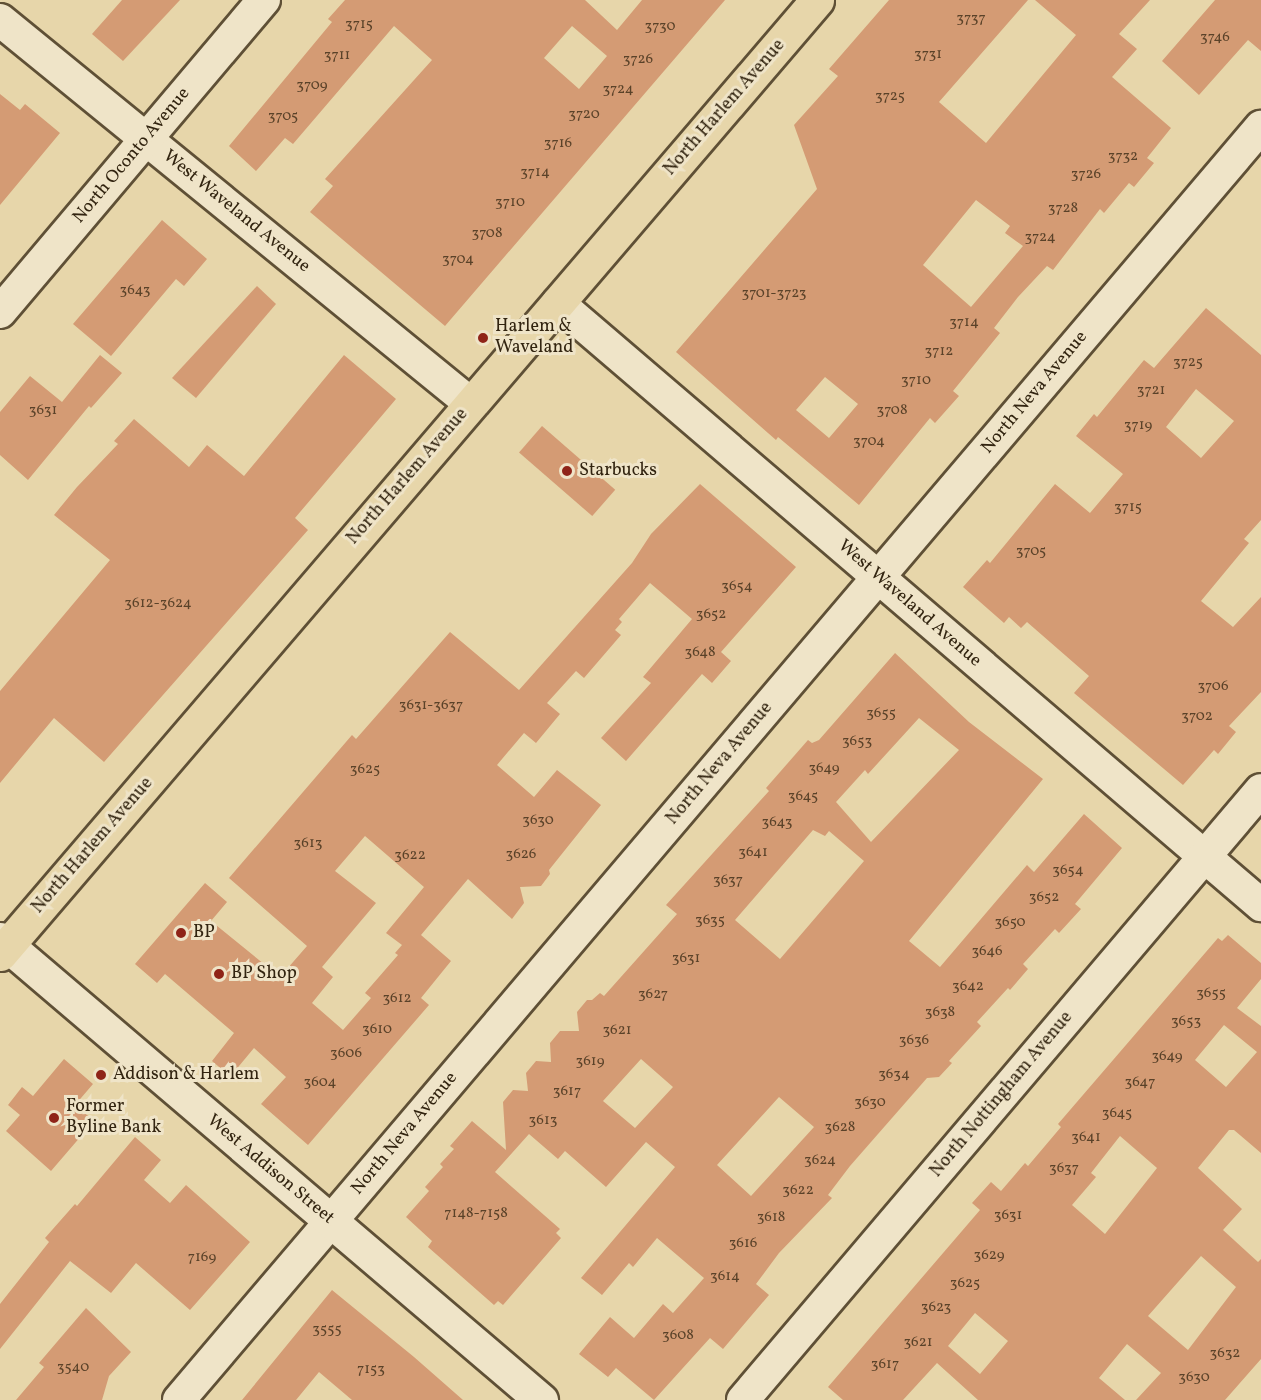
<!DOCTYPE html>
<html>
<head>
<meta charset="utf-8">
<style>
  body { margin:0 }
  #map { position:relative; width:1261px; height:1400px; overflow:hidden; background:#e7d6aa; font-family:Vollkorn,serif }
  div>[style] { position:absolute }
  .building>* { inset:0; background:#d49b74; transform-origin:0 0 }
  .roads { filter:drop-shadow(2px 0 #5f5036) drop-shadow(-2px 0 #5f5036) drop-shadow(0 2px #5f5036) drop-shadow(0 -2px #5f5036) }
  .street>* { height:32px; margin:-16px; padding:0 16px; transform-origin:16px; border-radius:16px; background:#efe4c8 }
  .secondary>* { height:33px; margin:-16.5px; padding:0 16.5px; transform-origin:16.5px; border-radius:16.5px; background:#efe4c8 }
  .primary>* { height:33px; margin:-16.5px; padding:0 16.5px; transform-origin:16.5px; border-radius:16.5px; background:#e7d6aa }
  .dots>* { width:16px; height:16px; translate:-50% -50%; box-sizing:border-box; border:3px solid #efe4c8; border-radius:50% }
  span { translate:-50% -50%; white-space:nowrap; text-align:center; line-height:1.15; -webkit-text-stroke:6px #efe4c8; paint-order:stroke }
  .number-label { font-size:15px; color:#5a4229 }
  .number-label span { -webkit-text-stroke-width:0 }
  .street-label { font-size:18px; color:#322410 }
  .poi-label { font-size:18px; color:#322410 }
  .left { translate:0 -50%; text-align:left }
</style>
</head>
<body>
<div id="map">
  <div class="building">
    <div style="clip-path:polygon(122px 0,180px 0,123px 61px,92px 34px)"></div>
    <div style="clip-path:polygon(evenodd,345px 0,585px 0,617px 30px,642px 0,725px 0,445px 326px,310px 212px,333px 186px,325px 179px,432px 60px,394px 26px,293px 144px,285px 138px,256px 171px,229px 146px,332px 22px,328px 19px,345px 0,572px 26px,607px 56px,579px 89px,544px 58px,572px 26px)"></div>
    <div style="clip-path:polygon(evenodd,889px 0,1028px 0,939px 102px,986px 143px,1076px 35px,1035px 0,1150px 0,1119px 34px,1137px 49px,1112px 77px,1171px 128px,1147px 158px,1154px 163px,1134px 187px,1129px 183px,1104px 213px,1100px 209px,1053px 270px,1047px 266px,1018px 297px,994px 328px,1000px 333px,953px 391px,959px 396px,935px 423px,930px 418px,859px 505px,778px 437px,776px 440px,676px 352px,817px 189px,794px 125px,838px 76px,829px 69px,889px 0,976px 200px,1010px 226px,1005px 233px,1023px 246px,971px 307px,923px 265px,976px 200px,889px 0,825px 377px,858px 404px,829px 438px,796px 410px,825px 377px)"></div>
    <div style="clip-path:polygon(1215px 0,1261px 0,1261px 51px,1248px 40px,1199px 95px,1162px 61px)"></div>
    <div style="clip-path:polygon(0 94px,20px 110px,25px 104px,60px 133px,0 205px)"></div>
    <div style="clip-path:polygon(162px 220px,207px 259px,184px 286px,176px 279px,111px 356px,73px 324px)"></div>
    <div style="clip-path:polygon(257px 286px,276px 304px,196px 398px,172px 378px)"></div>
    <div style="clip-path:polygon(evenodd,1206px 308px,1261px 355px,1261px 520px,1244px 539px,1249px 543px,1201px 601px,1233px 627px,1261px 597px,1261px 692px,1229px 726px,1236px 732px,1218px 754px,1214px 750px,1183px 785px,1074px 693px,1089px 676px,1027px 622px,1021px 628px,1009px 617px,1004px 623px,963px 587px,987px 560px,990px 563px,1055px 484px,1090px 513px,1123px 474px,1076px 436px,1094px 414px,1097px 417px,1144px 360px,1154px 368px,1206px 308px,1196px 389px,1234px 421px,1201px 458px,1166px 427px,1196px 389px)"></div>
    <div style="clip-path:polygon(100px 355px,122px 373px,91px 408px,89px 406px,28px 480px,0 455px,0 412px,30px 376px,62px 402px)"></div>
    <div style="clip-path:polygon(344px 355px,396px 399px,295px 518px,308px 530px,104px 762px,54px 718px,0 783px,0 691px,110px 560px,54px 515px,77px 487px,118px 444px,114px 441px,134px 419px,189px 467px,207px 445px,244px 476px)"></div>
    <div style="left:542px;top:426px;width:97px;height:35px;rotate:41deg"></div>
    <div style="clip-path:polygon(evenodd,700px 484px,796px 567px,721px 652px,731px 661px,712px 683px,702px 674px,626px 761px,601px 738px,651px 683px,643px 677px,692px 619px,650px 583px,619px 619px,622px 622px,615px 630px,621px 635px,584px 678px,576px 671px,547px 703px,560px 714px,536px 743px,524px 733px,497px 765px,534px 797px,557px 770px,601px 805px,549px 870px,550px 874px,541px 886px,520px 887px,524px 903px,512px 919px,468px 879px,421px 935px,451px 961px,421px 998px,429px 1005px,308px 1145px,261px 1104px,286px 1077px,254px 1048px,234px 1072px,225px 1072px,212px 1061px,234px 1033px,165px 974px,157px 983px,135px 964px,205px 883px,227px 902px,211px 921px,280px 977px,307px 946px,229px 878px,352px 735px,356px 739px,450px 632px,519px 690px,632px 563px,651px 534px,700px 484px,365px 836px,424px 887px,386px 933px,402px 945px,395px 953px,398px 955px,365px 993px,371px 998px,343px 1030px,312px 1003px,333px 977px,322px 967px,376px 903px,335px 871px,365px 836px)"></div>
    <div style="clip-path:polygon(evenodd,895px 653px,969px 722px,1043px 779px,909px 941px,940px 967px,1027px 865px,1034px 872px,1084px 814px,1122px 848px,1075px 904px,1081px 909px,1059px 933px,1055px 929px,1023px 964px,1028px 969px,1010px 990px,1008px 988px,977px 1022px,981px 1026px,949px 1061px,952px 1063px,939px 1077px,927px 1078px,850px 1166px,828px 1195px,832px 1198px,779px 1253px,756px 1284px,769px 1295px,723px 1349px,710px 1338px,654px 1400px,616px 1368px,608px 1377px,579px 1354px,610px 1317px,634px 1338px,663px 1304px,673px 1313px,704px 1278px,657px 1238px,633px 1267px,629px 1263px,602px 1295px,581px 1278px,675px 1167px,646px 1142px,606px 1187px,565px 1151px,558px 1159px,529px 1134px,495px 1172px,560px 1229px,556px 1233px,561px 1238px,503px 1305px,498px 1301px,494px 1305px,428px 1247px,432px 1241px,406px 1217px,429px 1191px,425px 1187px,443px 1167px,440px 1164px,454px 1149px,450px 1146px,472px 1121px,506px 1150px,503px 1102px,513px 1090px,528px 1091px,526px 1073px,536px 1061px,551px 1062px,550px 1043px,560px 1031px,579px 1031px,577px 1012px,587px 1000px,592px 1000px,600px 993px,604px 996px,677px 914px,666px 905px,769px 791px,766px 788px,808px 740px,812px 743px,819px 740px,895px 653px,919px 718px,959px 750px,871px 842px,836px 802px,865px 770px,868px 774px,919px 718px,895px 653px,813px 830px,825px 836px,829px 831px,864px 861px,780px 959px,735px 920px,813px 830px,895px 653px,641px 1059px,673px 1087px,635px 1128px,603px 1101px,641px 1059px,895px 653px,779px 1097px,814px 1127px,751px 1196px,717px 1165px,779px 1097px)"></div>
    <div style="clip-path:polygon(evenodd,1228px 935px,1261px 963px,1261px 979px,1237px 1008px,1261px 1026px,1261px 1153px,1234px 1130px,1229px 1130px,1198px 1168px,1242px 1209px,1223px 1230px,1258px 1262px,1261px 1259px,1261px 1359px,1225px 1400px,1136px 1400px,1161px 1373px,1127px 1344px,1099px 1378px,1125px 1400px,978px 1400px,937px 1363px,903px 1400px,843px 1400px,828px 1387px,980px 1210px,972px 1203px,991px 1182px,1001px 1191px,1025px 1163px,1028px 1166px,1061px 1127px,1058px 1124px,1218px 938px,1222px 941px,1228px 935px,1224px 1025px,1257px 1052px,1226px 1087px,1195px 1060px,1224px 1025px,1228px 935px,1120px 1136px,1157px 1168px,1105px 1234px,1072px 1205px,1096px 1177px,1091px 1173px,1120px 1136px,1228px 935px,1201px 1256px,1236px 1287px,1188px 1350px,1148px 1316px,1201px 1256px,1228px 935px,975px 1313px,1008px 1341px,980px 1374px,948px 1346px,975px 1313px)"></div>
    <div style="clip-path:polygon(64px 1059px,93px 1084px,75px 1105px,94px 1121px,51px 1171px,6px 1131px,20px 1115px,8px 1105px,22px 1087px,33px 1096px)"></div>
    <div style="clip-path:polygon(135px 1137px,161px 1160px,144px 1180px,170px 1203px,186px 1185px,250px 1242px,190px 1310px,136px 1263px,111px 1293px,70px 1261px,0 1349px,0 1304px,49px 1242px,45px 1238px,75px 1204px,77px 1206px)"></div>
    <div style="clip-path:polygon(332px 1290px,414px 1357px,463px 1400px,352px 1400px,319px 1372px,296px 1400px,242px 1400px)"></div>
    <div style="clip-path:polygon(86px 1308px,131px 1352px,109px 1376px,102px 1400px,16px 1400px,44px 1367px,39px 1363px)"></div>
  </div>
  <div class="roads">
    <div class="street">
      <div style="left:0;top:20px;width:608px;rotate:39.19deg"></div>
      <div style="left:558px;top:303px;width:926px;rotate:40.57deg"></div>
      <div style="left:0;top:312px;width:409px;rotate:-49.8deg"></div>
      <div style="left:179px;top:1400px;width:1671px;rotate:-49.64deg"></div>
      <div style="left:743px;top:1400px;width:800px;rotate:-49.66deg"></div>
    </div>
    <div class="secondary">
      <div style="left:0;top:939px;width:711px;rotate:40.44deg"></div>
    </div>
    <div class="primary">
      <div style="left:0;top:954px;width:1256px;rotate:-49.42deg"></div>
    </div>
  </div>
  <div class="dots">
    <div style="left:483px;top:338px;background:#8f2418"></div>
    <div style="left:567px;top:471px;background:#8f2418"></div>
    <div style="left:181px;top:933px;background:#8f2418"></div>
    <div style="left:219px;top:974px;background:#8f2418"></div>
    <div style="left:101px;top:1075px;background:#8f2418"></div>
    <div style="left:54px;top:1118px;background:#8f2418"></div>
  </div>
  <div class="number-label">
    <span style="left:971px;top:19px">3737</span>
    <span style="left:359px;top:25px">3715</span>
    <span style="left:660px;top:27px">3730</span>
    <span style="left:1215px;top:38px">3746</span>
    <span style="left:928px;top:55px">3731</span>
    <span style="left:337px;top:56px">3711</span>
    <span style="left:638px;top:60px">3726</span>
    <span style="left:312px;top:86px">3709</span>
    <span style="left:618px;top:90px">3724</span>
    <span style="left:890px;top:97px">3725</span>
    <span style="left:584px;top:115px">3720</span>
    <span style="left:283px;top:117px">3705</span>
    <span style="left:558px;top:144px">3716</span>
    <span style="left:1123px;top:157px">3732</span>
    <span style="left:535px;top:173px">3714</span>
    <span style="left:1086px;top:175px">3726</span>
    <span style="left:510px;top:203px">3710</span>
    <span style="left:1063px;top:209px">3728</span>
    <span style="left:487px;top:234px">3708</span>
    <span style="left:1040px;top:238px">3724</span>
    <span style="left:458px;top:260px">3704</span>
    <span style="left:135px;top:291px">3643</span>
    <span style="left:774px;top:294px">3701-3723</span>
    <span style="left:964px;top:323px">3714</span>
    <span style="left:939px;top:352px">3712</span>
    <span style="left:1188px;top:363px">3725</span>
    <span style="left:916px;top:381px">3710</span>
    <span style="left:1151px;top:391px">3721</span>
    <span style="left:43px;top:411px">3631</span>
    <span style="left:892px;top:411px">3708</span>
    <span style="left:1138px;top:426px">3719</span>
    <span style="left:869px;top:442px">3704</span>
    <span style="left:1128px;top:508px">3715</span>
    <span style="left:1031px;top:552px">3705</span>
    <span style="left:737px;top:587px">3654</span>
    <span style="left:158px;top:604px">3612-3624</span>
    <span style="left:711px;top:615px">3652</span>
    <span style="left:700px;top:653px">3648</span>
    <span style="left:1213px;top:687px">3706</span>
    <span style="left:431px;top:706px">3631-3637</span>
    <span style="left:881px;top:714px">3655</span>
    <span style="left:1197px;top:717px">3702</span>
    <span style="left:857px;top:742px">3653</span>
    <span style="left:824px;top:769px">3649</span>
    <span style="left:365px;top:770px">3625</span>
    <span style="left:803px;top:797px">3645</span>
    <span style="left:538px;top:821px">3630</span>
    <span style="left:777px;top:823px">3643</span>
    <span style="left:308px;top:844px">3613</span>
    <span style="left:753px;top:853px">3641</span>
    <span style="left:521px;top:855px">3626</span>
    <span style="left:410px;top:856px">3622</span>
    <span style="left:1068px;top:871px">3654</span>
    <span style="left:728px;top:881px">3637</span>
    <span style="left:1044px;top:898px">3652</span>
    <span style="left:710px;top:921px">3635</span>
    <span style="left:1010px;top:923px">3650</span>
    <span style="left:987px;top:952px">3646</span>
    <span style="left:686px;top:959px">3631</span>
    <span style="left:968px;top:987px">3642</span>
    <span style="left:1211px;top:994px">3655</span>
    <span style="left:653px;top:995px">3627</span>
    <span style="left:397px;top:999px">3612</span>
    <span style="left:940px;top:1013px">3638</span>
    <span style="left:1186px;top:1022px">3653</span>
    <span style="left:377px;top:1030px">3610</span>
    <span style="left:617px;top:1031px">3621</span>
    <span style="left:914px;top:1041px">3636</span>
    <span style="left:346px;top:1054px">3606</span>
    <span style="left:1167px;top:1057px">3649</span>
    <span style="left:590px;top:1062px">3619</span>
    <span style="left:894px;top:1075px">3634</span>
    <span style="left:320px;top:1083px">3604</span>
    <span style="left:1140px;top:1083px">3647</span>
    <span style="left:567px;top:1092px">3617</span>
    <span style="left:870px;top:1103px">3630</span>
    <span style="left:1117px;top:1114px">3645</span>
    <span style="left:543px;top:1121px">3613</span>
    <span style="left:840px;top:1128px">3628</span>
    <span style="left:1086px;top:1138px">3641</span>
    <span style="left:820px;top:1161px">3624</span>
    <span style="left:1064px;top:1169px">3637</span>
    <span style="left:798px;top:1191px">3622</span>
    <span style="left:476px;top:1214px">7148-7158</span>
    <span style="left:1008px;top:1216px">3631</span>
    <span style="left:771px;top:1218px">3618</span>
    <span style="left:743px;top:1244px">3616</span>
    <span style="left:989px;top:1256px">3629</span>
    <span style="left:202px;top:1258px">7169</span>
    <span style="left:725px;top:1277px">3614</span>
    <span style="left:965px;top:1284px">3625</span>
    <span style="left:936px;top:1308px">3623</span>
    <span style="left:327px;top:1330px">3555</span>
    <span style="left:678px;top:1336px">3608</span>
    <span style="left:918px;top:1343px">3621</span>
    <span style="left:1225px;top:1354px">3632</span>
    <span style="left:885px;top:1365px">3617</span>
    <span style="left:73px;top:1368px">3540</span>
    <span style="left:371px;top:1370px">7153</span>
    <span style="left:1194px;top:1378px">3630</span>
  </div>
  <div class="street-label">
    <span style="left:725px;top:108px;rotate:-49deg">North Harlem Avenue</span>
    <span style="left:132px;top:156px;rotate:-50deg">North Oconto Avenue</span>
    <span style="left:236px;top:212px;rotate:39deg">West Waveland Avenue</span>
    <span style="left:1035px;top:393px;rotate:-50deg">North Neva Avenue</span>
    <span style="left:408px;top:477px;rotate:-49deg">North Harlem Avenue</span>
    <span style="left:909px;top:604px;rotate:41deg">West Waveland Avenue</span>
    <span style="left:720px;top:764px;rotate:-50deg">North Neva Avenue</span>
    <span style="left:93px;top:846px;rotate:-49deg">North Harlem Avenue</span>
    <span style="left:1002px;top:1095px;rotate:-50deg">North Nottingham Avenue</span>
    <span style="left:405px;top:1134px;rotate:-50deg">North Neva Avenue</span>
    <span style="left:270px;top:1170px;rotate:40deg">West Addison Street</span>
  </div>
  <div class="poi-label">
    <span class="left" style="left:495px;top:338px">Harlem &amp;<br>Waveland</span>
    <span class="left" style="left:579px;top:471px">Starbucks</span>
    <span class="left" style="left:193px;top:933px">BP</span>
    <span class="left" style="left:231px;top:974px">BP Shop</span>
    <span class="left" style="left:113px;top:1075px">Addison &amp; Harlem</span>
    <span class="left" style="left:66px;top:1118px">Former<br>Byline Bank</span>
  </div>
</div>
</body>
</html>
